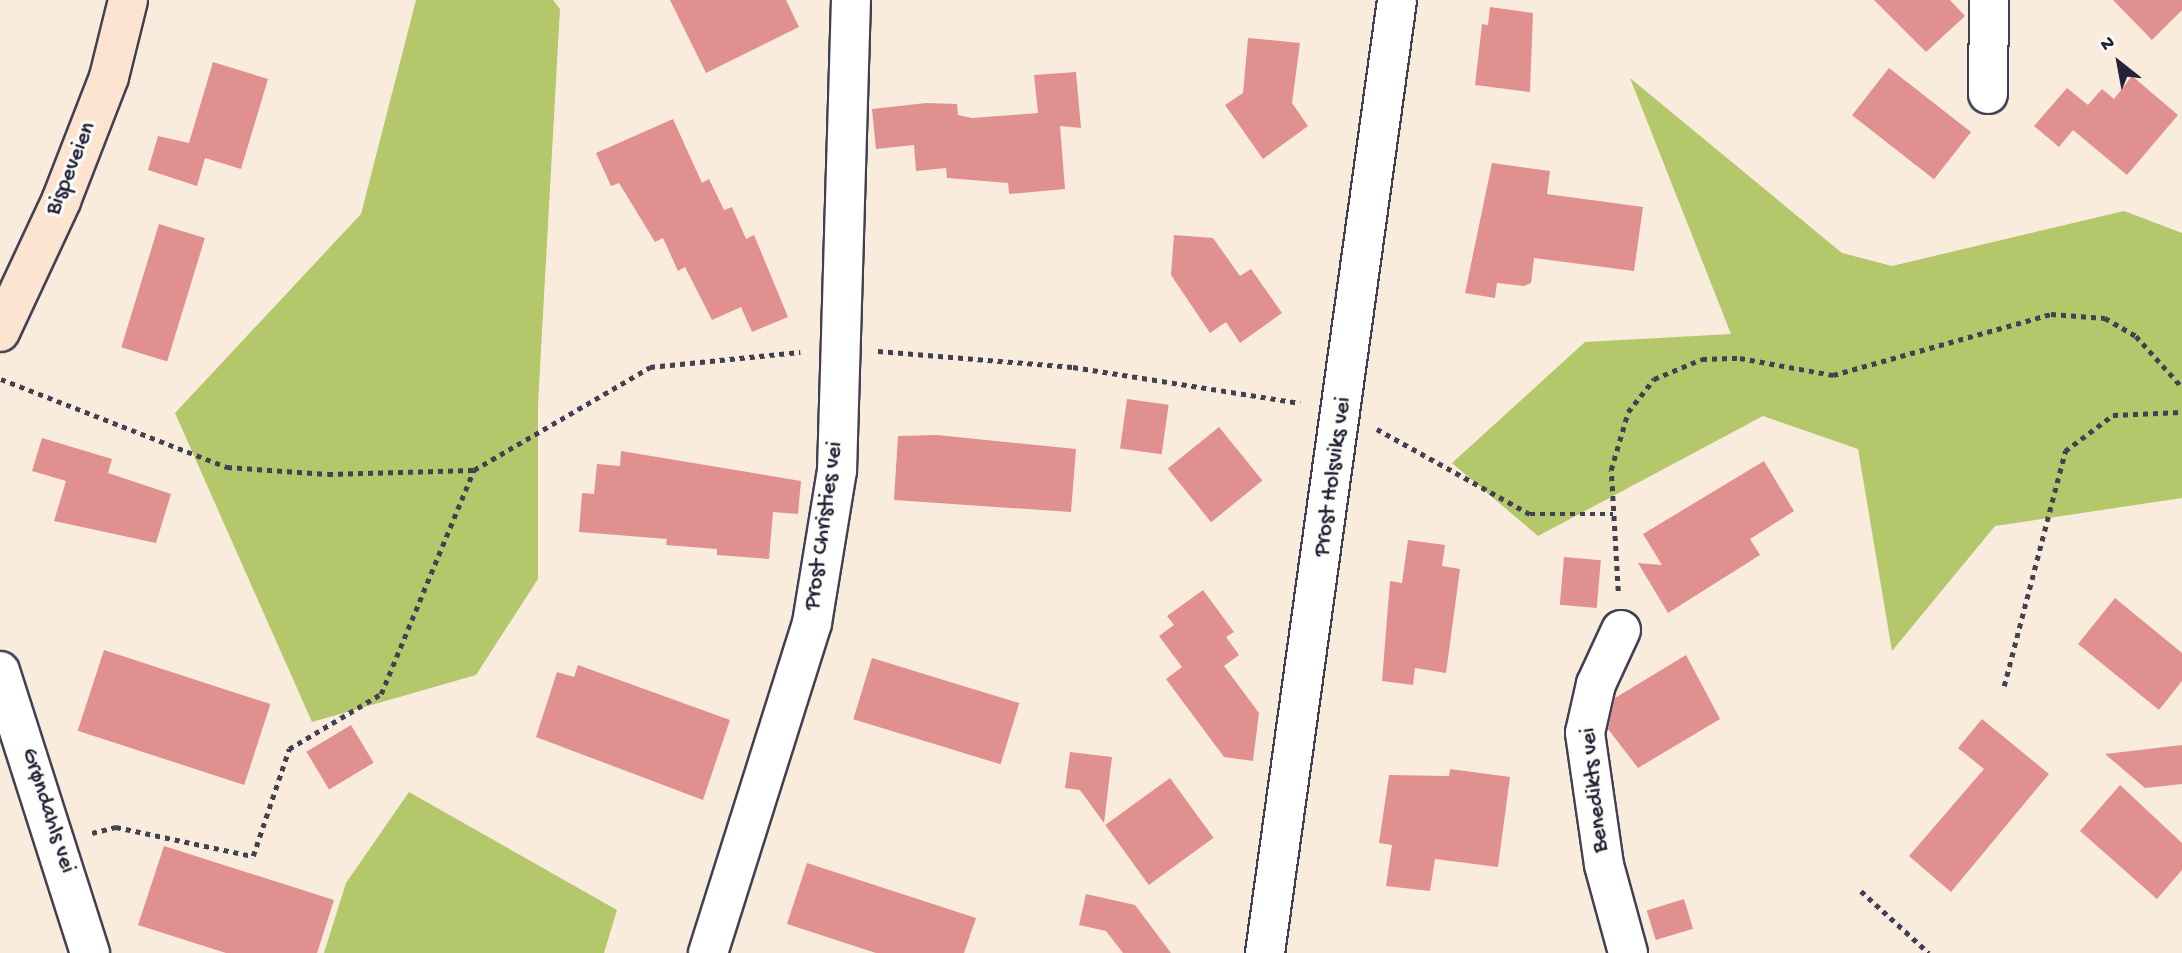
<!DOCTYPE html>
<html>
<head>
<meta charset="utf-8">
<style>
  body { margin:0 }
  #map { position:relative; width:2182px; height:953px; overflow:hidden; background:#f9ecdc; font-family:"Gochi Hand",sans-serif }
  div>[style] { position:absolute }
  .green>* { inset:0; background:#b5c76b }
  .building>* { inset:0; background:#e0918f; transform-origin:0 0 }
  .path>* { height:4.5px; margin-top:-2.25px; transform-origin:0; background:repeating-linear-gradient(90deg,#424053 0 5px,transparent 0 10px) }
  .roads { filter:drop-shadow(2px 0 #424053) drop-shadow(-2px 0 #424053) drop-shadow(0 2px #424053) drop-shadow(0 -2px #424053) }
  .street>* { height:38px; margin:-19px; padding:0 19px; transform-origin:19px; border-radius:19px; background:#fff }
  .secondary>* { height:38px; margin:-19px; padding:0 19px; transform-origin:19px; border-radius:19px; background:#fde4d1 }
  span { translate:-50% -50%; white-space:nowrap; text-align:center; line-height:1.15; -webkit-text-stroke:6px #fdfcf7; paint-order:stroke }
  .street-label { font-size:23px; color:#22223b }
  .north { position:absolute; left:2084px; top:28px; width:70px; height:70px; -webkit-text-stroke:5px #fdfcf7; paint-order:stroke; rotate:329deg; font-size:19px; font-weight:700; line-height:28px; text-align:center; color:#22223b }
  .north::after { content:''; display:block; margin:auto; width:24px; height:32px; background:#22223b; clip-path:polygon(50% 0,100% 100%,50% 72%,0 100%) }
</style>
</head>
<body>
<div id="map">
  <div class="green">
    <div style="clip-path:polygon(416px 0,553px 0,560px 9px,538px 404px,538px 579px,476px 675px,312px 722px,175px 413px,361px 214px)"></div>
    <div style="clip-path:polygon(1630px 78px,1842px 253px,1892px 266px,2124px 211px,2182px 233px,2182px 498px,1995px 526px,1892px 651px,1858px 449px,1763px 416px,1538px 536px,1452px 463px,1585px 342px,1731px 334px)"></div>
    <div style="clip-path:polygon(409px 792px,617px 910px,604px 953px,324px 953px,346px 883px)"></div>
  </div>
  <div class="building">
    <div style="clip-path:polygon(670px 0,786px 0,799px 27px,706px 73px)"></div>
    <div style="clip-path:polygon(1874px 0,1950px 0,1965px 16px,1926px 52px)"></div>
    <div style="clip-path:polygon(2113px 0,2182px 0,2182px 10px,2152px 40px)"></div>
    <div style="clip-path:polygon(1490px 7px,1533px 13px,1530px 92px,1475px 85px,1482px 24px,1488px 25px)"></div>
    <div style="clip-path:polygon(1248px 38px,1300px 43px,1292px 103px,1308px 126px,1263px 159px,1225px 105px,1243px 93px)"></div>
    <div style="clip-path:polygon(213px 62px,268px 79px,241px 169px,205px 158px,197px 186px,148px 170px,158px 136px,189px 143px)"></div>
    <div style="left:1889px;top:68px;width:104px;height:60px;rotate:38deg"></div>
    <div style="clip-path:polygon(1076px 72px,1081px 128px,1060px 126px,1065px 189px,1009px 194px,1008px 183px,947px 178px,946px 168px,916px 171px,914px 145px,876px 149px,872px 109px,926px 103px,957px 104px,958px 115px,972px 118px,1038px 113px,1034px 75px)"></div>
    <div style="clip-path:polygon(2132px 76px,2178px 115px,2127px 175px,2073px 130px,2059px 147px,2034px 126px,2067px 88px,2088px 105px,2102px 89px,2114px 99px)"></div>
    <div style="clip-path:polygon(673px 119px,702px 183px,709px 179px,724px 210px,732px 207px,746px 239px,754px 235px,788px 317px,752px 332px,741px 307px,712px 320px,685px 267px,678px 271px,663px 238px,655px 242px,619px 183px,611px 186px,596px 153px)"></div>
    <div style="clip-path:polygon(1492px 163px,1550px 171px,1547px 194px,1643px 207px,1634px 271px,1534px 258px,1531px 283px,1524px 286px,1497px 283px,1495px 298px,1465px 293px)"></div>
    <div style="left:159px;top:224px;width:48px;height:129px;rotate:17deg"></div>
    <div style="clip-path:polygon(1174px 235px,1213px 238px,1240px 276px,1251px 269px,1282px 313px,1240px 343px,1226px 322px,1210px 333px,1171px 275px)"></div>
    <div style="left:1127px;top:399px;width:42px;height:50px;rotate:8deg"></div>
    <div style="left:1219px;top:427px;width:69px;height:66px;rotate:51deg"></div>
    <div style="clip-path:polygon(937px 435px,1076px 449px,1071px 512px,894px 500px,898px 436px)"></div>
    <div style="clip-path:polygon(42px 438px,112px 459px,108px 473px,171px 494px,156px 543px,54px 521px,66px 481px,32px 471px)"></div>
    <div style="clip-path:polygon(621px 451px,801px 481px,798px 514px,773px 512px,769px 559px,717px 555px,717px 549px,666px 545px,667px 539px,579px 532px,582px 493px,594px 494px,597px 464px,620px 466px)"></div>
    <div style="clip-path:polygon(1764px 461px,1794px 511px,1750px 539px,1760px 555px,1668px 613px,1638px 563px,1662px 565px,1643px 534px)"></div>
    <div style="clip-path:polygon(1408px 540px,1445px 545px,1442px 566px,1460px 569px,1446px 673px,1415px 668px,1413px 685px,1382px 681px,1390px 581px,1402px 583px)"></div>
    <div style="left:1564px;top:557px;width:37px;height:48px;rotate:5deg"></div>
    <div style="clip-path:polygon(1203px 590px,1234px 632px,1226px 637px,1239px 655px,1224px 666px,1259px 713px,1253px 761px,1224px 757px,1166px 679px,1182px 667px,1159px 636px,1174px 625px,1167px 616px)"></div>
    <div style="clip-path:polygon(2115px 598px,2182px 653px,2182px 681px,2159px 710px,2078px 644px)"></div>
    <div style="left:104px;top:650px;width:175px;height:85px;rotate:18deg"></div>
    <div style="clip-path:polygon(1686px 655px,1720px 719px,1638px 768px,1608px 729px,1615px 698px)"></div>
    <div style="left:872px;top:658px;width:154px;height:64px;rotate:17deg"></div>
    <div style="clip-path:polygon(578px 665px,730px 720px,703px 800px,536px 737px,557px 672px,574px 677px)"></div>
    <div style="clip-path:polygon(1982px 719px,2049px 774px,1951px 892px,1909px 856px,1984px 769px,1958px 748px)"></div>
    <div style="left:351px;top:725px;width:44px;height:52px;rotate:59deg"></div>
    <div style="clip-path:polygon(2182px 745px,2182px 784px,2145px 788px,2105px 754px)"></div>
    <div style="clip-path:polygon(1070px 752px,1112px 757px,1104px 823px,1080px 790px,1065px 788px)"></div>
    <div style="clip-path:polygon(1450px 769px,1510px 777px,1498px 867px,1435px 859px,1430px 891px,1386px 886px,1392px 845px,1379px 843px,1389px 775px,1449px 776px)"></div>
    <div style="left:1170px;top:778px;width:74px;height:80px;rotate:54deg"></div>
    <div style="clip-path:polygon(2120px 785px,2182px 843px,2182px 870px,2157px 899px,2080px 831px)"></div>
    <div style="clip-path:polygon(164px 846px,334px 900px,317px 953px,226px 953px,138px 925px)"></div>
    <div style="clip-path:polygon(807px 863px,976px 918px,964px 953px,876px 953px,787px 924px)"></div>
    <div style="clip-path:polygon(1086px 894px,1135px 905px,1171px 953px,1123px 953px,1106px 931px,1079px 925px)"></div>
    <div style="left:1684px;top:899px;width:31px;height:39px;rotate:73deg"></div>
  </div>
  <div class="path">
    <div style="left:878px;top:351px;width:196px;rotate:4.7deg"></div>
    <div style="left:1073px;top:367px;width:230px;rotate:9deg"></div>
    <div style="left:1px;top:379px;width:243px;rotate:21.3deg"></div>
    <div style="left:227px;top:467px;width:101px;rotate:4deg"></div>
    <div style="left:328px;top:474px;width:146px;rotate:-1.6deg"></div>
    <div style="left:1377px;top:429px;width:175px;rotate:29.1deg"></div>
    <div style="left:1530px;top:514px;width:83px"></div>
    <div style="left:1618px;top:591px;width:121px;rotate:-93.3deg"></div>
    <div style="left:1611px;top:470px;width:60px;rotate:-73.7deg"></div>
    <div style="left:1628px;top:412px;width:42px;rotate:-51.8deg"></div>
    <div style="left:1654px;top:379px;width:52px;rotate:-22.6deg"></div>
    <div style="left:1702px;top:359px;width:38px;rotate:-2deg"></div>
    <div style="left:1740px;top:358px;width:95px;rotate:10.4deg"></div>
    <div style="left:1833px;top:375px;width:226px;rotate:-15.6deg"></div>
    <div style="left:2051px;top:314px;width:54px;rotate:4.2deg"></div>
    <div style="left:2105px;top:318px;width:36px;rotate:30deg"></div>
    <div style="left:2136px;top:336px;width:69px;rotate:48deg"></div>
    <div style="left:2004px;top:686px;width:243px;rotate:-75.4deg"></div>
    <div style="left:2065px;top:451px;width:60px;rotate:-36.9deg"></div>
    <div style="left:2113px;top:415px;width:69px;rotate:-2.5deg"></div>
    <div style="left:92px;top:833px;width:25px;rotate:-14deg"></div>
    <div style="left:116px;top:827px;width:140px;rotate:12deg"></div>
    <div style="left:253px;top:856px;width:113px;rotate:-71.4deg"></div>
    <div style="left:289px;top:749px;width:107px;rotate:-30.9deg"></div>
    <div style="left:381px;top:694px;width:243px;rotate:-67.5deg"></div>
    <div style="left:474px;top:470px;width:204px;rotate:-30.3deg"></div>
    <div style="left:650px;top:367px;width:151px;rotate:-5.7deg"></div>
    <div style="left:1861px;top:891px;width:92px;rotate:42.4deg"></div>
  </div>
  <div class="roads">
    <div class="street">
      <div style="left:1988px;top:94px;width:94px;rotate:-89.4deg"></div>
      <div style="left:1621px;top:630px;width:60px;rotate:114.8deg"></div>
      <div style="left:1596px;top:684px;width:50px;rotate:102.7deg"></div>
      <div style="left:1585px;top:733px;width:133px;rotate:81.8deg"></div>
      <div style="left:1604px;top:865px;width:91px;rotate:74.7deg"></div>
      <div style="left:0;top:671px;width:296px;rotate:72.3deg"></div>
      <div style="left:708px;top:953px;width:346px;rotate:-72.5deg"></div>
      <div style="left:812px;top:623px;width:154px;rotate:-80.7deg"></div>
      <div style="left:837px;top:471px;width:471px;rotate:-88.3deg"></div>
      <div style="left:1265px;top:953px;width:962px;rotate:-82.11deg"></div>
    </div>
    <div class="secondary">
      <div style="left:0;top:332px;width:145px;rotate:-65deg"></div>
      <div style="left:61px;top:201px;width:133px;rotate:-68.8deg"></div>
      <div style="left:109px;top:77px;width:79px;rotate:-76.1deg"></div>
    </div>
  </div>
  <div class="street-label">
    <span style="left:72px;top:169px;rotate:-68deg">Bispeveien</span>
    <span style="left:1334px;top:477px;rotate:-82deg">Prost Holsviks vei</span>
    <span style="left:825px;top:526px;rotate:-82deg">Prost Christies vei</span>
    <span style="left:1596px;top:790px;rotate:-96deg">Benedikts vei</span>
    <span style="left:47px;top:811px;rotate:72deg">Grøndahls vei</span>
  </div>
  <div class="north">N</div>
</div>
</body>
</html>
